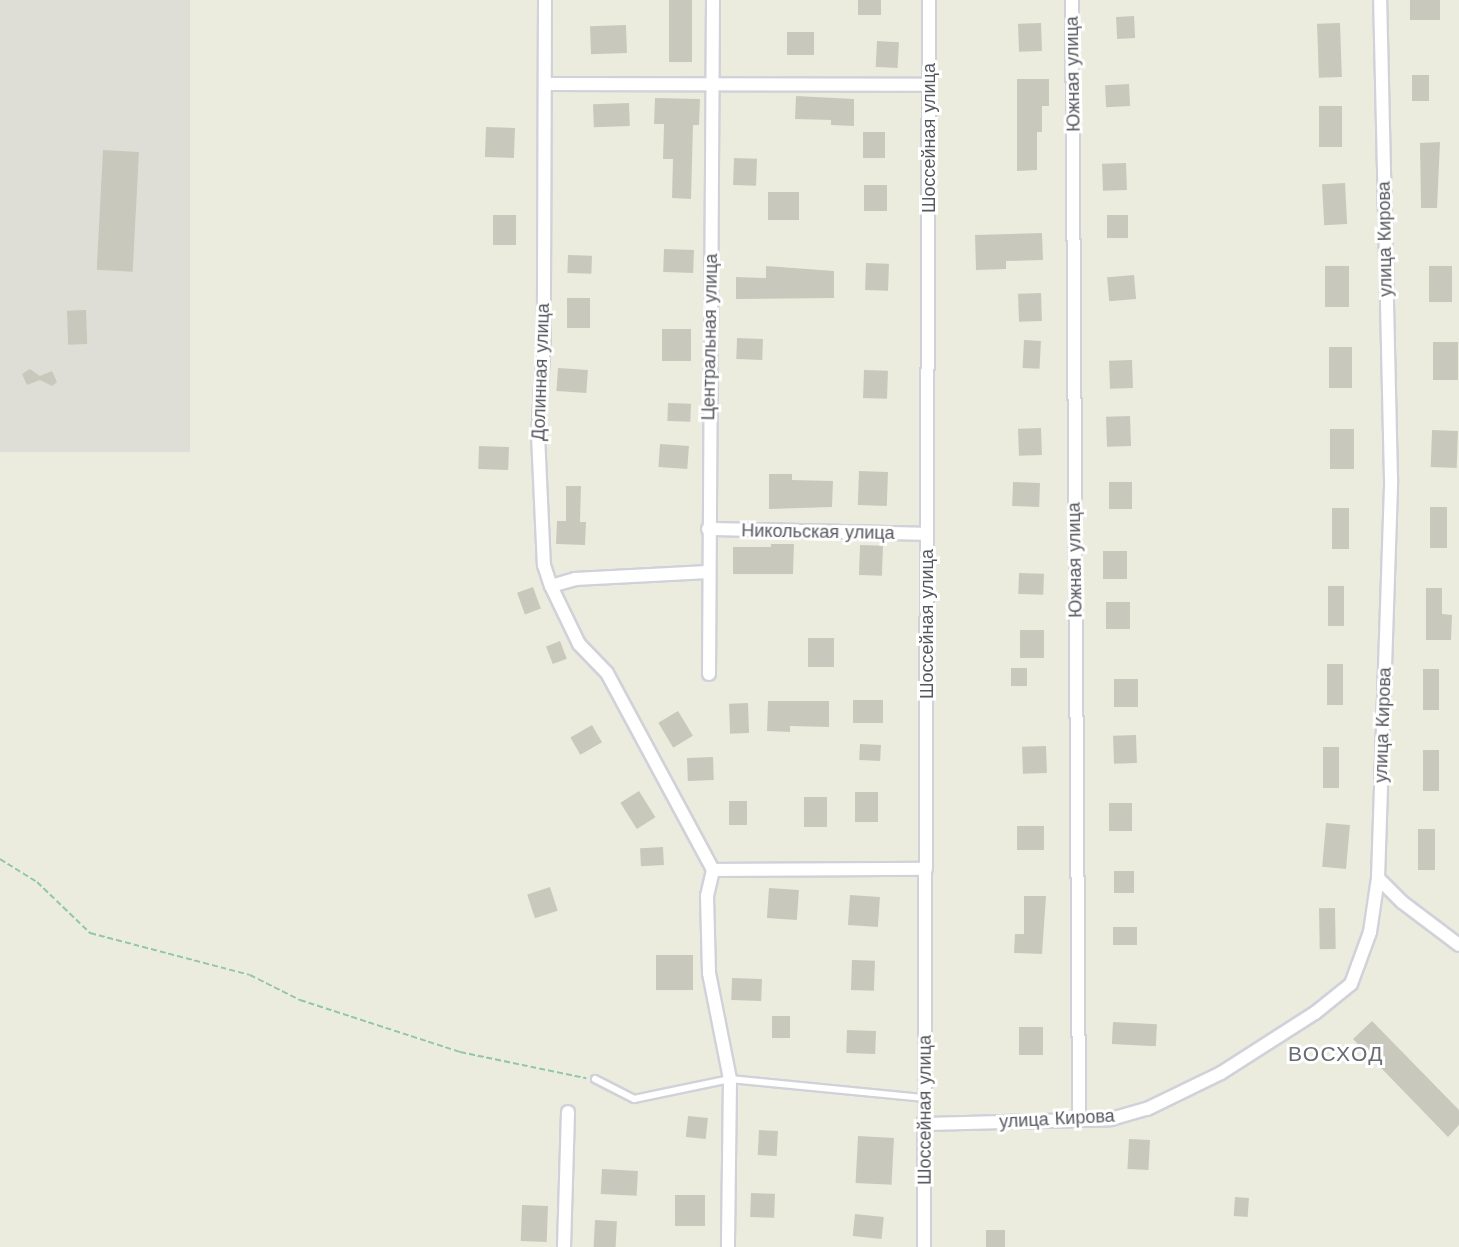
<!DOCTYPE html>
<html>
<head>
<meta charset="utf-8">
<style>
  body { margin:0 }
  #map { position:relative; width:1459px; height:1247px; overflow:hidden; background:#ececde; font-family:"Work Sans",sans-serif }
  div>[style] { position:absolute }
  .industrial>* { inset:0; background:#dfded6; transform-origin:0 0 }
  .building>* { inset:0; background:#c9c8bd; transform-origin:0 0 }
  .path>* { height:2px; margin-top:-1px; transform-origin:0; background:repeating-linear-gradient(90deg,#91c6ac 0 6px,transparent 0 9px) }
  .roads { filter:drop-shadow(2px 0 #d1d2d9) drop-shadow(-2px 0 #d1d2d9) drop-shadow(0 2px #d1d2d9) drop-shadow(0 -2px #d1d2d9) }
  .lane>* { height:6px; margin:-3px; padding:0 3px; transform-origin:3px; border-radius:3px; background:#fff }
  .street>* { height:12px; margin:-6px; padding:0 6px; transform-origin:6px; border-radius:6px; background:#fff }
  span { translate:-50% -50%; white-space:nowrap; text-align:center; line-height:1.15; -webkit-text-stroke:6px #fff; paint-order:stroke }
  .street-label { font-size:18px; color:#575960 }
  .quarter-label { font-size:21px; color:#686b73; letter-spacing:1.5px }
</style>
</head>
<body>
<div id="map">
  <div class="industrial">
    <div style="left:0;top:0;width:190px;height:452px"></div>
  </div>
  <div class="building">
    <div style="left:669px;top:0;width:23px;height:62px"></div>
    <div style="left:858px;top:0;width:23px;height:15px"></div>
    <div style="left:1410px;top:0;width:30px;height:20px"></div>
    <div style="left:1134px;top:16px;width:22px;height:18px;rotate:87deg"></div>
    <div style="left:1041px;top:23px;width:28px;height:23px;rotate:88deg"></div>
    <div style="left:1340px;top:23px;width:54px;height:23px;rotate:88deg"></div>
    <div style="left:626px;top:25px;width:28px;height:36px;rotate:88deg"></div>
    <div style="left:787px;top:32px;width:27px;height:23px"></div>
    <div style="left:877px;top:41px;width:22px;height:26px;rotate:3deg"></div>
    <div style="left:1412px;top:75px;width:17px;height:26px"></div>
    <div style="clip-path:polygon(1017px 79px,1049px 79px,1049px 106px,1042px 106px,1042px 132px,1037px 132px,1037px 170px,1017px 171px)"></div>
    <div style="left:1129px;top:84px;width:22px;height:24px;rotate:87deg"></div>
    <div style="clip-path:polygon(796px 96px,854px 99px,854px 126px,831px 125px,831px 120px,795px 119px)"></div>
    <div style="clip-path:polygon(655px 98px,700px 99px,699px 125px,693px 125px,691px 199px,672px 198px,673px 159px,663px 159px,664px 124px,654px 124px)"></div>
    <div style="left:629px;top:103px;width:23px;height:36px;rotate:88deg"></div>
    <div style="left:1319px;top:106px;width:23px;height:41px"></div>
    <div style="left:486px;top:127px;width:29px;height:30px;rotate:2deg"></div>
    <div style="left:863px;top:132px;width:22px;height:26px"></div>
    <div style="clip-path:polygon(1440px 142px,1437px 208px,1421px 208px,1420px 143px)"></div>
    <div style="left:103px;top:150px;width:36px;height:120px;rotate:3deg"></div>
    <div style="left:734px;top:158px;width:23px;height:27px;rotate:2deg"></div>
    <div style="left:1126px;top:163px;width:27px;height:24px;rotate:88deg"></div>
    <div style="left:1345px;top:183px;width:41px;height:23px;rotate:87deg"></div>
    <div style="left:864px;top:185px;width:23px;height:26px"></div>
    <div style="left:768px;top:192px;width:31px;height:28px"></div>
    <div style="left:493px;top:215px;width:23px;height:30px"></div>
    <div style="left:1107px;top:215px;width:21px;height:23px"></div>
    <div style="clip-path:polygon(1042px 233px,1043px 260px,1006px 261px,1006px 269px,976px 270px,975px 235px)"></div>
    <div style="left:664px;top:249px;width:30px;height:23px;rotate:2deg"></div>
    <div style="left:568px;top:255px;width:24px;height:18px;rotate:2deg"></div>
    <div style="left:866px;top:263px;width:23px;height:27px;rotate:2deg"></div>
    <div style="clip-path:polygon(766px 266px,834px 271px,834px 298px,736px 299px,736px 277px,766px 278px)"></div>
    <div style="left:1325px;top:266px;width:24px;height:41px"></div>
    <div style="left:1429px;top:266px;width:23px;height:36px"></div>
    <div style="left:1134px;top:275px;width:24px;height:27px;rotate:85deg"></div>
    <div style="left:1041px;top:293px;width:28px;height:23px;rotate:88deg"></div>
    <div style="left:567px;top:298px;width:23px;height:30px"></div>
    <div style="left:86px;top:310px;width:34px;height:19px;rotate:88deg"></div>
    <div style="left:662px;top:329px;width:29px;height:32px"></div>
    <div style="left:737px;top:338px;width:26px;height:21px;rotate:2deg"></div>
    <div style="left:1024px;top:340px;width:17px;height:28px;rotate:3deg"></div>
    <div style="left:1433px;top:342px;width:25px;height:38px"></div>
    <div style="left:1329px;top:347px;width:23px;height:41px"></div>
    <div style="left:1132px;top:360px;width:28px;height:23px;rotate:88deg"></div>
    <div style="left:558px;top:368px;width:30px;height:23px;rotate:4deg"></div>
    <div style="clip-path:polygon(30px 369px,40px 376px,52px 371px,57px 382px,52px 386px,40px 380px,27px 385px,22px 374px)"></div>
    <div style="left:864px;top:370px;width:24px;height:28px;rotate:2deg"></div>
    <div style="left:668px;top:403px;width:23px;height:18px;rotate:2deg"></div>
    <div style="left:1130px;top:416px;width:30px;height:24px;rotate:88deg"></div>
    <div style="left:1041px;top:428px;width:27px;height:23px;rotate:88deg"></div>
    <div style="left:1330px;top:429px;width:24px;height:40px"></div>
    <div style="left:1432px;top:430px;width:26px;height:37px;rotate:2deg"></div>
    <div style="left:660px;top:444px;width:29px;height:23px;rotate:4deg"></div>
    <div style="left:479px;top:446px;width:30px;height:23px;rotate:2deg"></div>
    <div style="left:859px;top:471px;width:29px;height:34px;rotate:2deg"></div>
    <div style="clip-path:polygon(769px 474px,792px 474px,792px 480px,833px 481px,832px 507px,769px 509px)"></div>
    <div style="left:1013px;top:482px;width:27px;height:24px;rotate:2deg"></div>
    <div style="left:1109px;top:482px;width:23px;height:27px"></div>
    <div style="clip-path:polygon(566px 486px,581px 486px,580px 522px,586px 522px,585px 545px,556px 544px,557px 521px,566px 521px)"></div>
    <div style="left:1430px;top:507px;width:17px;height:41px"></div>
    <div style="left:1349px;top:508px;width:41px;height:17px;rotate:90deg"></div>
    <div style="clip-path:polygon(771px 544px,794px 544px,793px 574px,733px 574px,733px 547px,771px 547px)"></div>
    <div style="left:860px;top:545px;width:23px;height:30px;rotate:2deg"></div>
    <div style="left:1103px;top:551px;width:24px;height:28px"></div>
    <div style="left:1019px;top:573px;width:25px;height:21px;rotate:2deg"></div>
    <div style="left:1328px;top:586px;width:16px;height:40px"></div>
    <div style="left:533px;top:587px;width:23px;height:17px;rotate:70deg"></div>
    <div style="clip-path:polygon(1426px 588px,1442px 588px,1442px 614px,1452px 615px,1451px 640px,1426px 640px)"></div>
    <div style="left:1130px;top:602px;width:27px;height:24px;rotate:90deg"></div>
    <div style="left:1044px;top:630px;width:28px;height:24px;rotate:90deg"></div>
    <div style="left:808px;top:638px;width:26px;height:29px"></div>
    <div style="left:560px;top:641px;width:19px;height:15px;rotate:69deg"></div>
    <div style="left:1327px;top:664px;width:16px;height:41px"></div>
    <div style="left:1027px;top:668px;width:18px;height:16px;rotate:90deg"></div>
    <div style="left:1423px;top:669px;width:16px;height:41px"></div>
    <div style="left:1138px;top:679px;width:28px;height:24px;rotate:90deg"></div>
    <div style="left:853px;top:700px;width:30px;height:23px"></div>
    <div style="clip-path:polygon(768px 701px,829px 701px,829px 727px,790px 726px,790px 732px,767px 731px)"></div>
    <div style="left:748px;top:703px;width:30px;height:19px;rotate:88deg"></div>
    <div style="left:678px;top:711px;width:29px;height:23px;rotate:59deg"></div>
    <div style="left:592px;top:725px;width:20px;height:25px;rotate:60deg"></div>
    <div style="left:1136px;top:735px;width:28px;height:23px;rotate:88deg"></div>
    <div style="left:860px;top:744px;width:21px;height:16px;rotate:3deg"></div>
    <div style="left:1046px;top:746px;width:27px;height:24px;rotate:88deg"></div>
    <div style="left:1323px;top:747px;width:16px;height:41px"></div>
    <div style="left:1423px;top:750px;width:16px;height:41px"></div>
    <div style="left:713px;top:757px;width:23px;height:26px;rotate:88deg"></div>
    <div style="left:639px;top:791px;width:31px;height:22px;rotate:58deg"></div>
    <div style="left:855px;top:792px;width:23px;height:30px"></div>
    <div style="left:804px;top:797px;width:23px;height:30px"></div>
    <div style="left:729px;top:801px;width:18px;height:24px"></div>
    <div style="left:1109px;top:803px;width:23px;height:28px"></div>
    <div style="left:1326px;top:823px;width:24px;height:44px;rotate:5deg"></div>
    <div style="left:1044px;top:826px;width:24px;height:27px;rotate:90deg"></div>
    <div style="left:1418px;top:829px;width:17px;height:41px"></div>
    <div style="left:663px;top:847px;width:18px;height:23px;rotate:87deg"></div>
    <div style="left:1114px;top:871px;width:20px;height:22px"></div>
    <div style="left:550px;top:887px;width:25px;height:24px;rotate:72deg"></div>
    <div style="left:769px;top:888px;width:30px;height:30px;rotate:4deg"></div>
    <div style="left:850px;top:895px;width:30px;height:30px;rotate:4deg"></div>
    <div style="clip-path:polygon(1024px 896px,1046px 896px,1042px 954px,1014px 953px,1015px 934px,1024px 934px)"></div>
    <div style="left:1335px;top:908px;width:41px;height:16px;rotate:89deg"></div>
    <div style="left:1113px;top:927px;width:24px;height:18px"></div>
    <div style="left:693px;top:955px;width:35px;height:37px;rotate:90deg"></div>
    <div style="left:852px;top:960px;width:23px;height:30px;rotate:2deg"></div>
    <div style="left:732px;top:978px;width:30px;height:22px;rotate:2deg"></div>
    <div style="left:772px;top:1016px;width:18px;height:22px"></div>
    <div style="clip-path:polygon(1372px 1021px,1459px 1110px,1459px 1125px,1448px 1137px,1353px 1039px)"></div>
    <div style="left:1113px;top:1022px;width:44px;height:22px;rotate:3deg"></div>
    <div style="left:1019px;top:1027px;width:24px;height:28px"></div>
    <div style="left:847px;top:1030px;width:29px;height:23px;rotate:2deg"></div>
    <div style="left:688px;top:1116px;width:20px;height:21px;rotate:6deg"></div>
    <div style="left:759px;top:1130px;width:19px;height:25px;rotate:3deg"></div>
    <div style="left:858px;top:1136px;width:36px;height:47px;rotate:3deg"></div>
    <div style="left:1129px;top:1139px;width:21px;height:30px;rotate:3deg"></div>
    <div style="left:602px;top:1169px;width:36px;height:25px;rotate:3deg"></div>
    <div style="left:751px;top:1193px;width:24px;height:24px;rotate:2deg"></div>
    <div style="left:675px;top:1195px;width:30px;height:31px"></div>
    <div style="left:1235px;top:1197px;width:14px;height:19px;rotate:4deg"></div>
    <div style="left:522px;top:1205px;width:26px;height:36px;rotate:2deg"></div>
    <div style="left:855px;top:1214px;width:29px;height:22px;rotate:6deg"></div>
    <div style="left:595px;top:1220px;width:22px;height:27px;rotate:3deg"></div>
    <div style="left:986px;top:1230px;width:19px;height:17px"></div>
  </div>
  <div class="path">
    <div style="left:0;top:859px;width:44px;rotate:31.9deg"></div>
    <div style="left:37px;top:882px;width:74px;rotate:43.9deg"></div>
    <div style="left:90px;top:933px;width:165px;rotate:14.7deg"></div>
    <div style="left:250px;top:975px;width:56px;rotate:26.6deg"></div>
    <div style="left:300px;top:1000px;width:168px;rotate:18deg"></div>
    <div style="left:460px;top:1052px;width:129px;rotate:11.7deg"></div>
  </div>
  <div class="roads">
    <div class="lane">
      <div style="left:595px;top:1079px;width:44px;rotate:27.1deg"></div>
      <div style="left:634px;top:1099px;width:98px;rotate:-11.8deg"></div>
      <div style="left:730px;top:1079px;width:196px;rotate:5.6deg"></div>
    </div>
    <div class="street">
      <div style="left:545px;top:0;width:338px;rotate:90.2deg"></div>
      <div style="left:544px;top:338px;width:97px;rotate:93.5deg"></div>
      <div style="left:538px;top:435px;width:130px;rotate:87.4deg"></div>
      <div style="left:544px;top:565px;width:22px;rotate:72deg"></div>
      <div style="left:551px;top:586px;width:25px;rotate:-16deg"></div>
      <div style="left:575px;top:579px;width:133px;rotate:-3deg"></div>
      <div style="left:1072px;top:0;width:1120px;rotate:89.64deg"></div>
      <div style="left:546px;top:84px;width:383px;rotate:0.1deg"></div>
      <div style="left:708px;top:529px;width:219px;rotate:1.3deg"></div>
      <div style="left:551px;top:586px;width:64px;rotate:64.2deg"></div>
      <div style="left:579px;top:644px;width:40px;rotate:46deg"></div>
      <div style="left:607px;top:673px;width:224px;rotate:61.7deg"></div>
      <div style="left:713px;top:870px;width:213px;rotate:-0.3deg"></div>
      <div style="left:709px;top:674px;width:674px;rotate:-89.66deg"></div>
      <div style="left:713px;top:870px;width:27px;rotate:103deg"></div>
      <div style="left:707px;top:896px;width:77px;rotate:88.5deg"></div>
      <div style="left:709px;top:973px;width:108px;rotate:78.8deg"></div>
      <div style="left:730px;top:1079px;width:168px;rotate:90.7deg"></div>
      <div style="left:1378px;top:878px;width:34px;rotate:45deg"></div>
      <div style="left:1402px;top:902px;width:71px;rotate:37deg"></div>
      <div style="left:926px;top:1124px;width:185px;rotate:-1.5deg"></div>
      <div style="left:1111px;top:1119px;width:37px;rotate:-16deg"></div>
      <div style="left:1147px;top:1109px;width:82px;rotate:-25.9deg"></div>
      <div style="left:1221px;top:1073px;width:112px;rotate:-32.6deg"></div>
      <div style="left:1315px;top:1013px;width:46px;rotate:-38.9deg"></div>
      <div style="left:1351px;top:984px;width:20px;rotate:-70deg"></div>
      <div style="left:1358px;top:965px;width:35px;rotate:-70deg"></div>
      <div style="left:1370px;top:932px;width:55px;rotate:-81.6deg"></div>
      <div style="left:1378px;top:878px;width:399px;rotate:-88.1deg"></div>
      <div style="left:1391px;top:479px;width:479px;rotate:-91.3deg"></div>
      <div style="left:564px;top:1247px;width:135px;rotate:-88.3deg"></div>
      <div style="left:924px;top:1247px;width:1247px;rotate:-89.77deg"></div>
    </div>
  </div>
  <div class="street-label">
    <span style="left:1073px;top:74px;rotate:-91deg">Южная улица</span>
    <span style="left:929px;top:138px;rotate:-90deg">Шоссейная улица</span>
    <span style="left:1385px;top:239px;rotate:-91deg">улица Кирова</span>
    <span style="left:710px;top:337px;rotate:-89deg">Центральная улица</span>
    <span style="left:541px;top:372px;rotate:-88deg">Долинная улица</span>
    <span style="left:818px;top:532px;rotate:1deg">Никольская улица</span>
    <span style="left:1075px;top:560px;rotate:-91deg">Южная улица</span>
    <span style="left:927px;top:624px;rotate:-90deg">Шоссейная улица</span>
    <span style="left:1383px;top:725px;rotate:-88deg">улица Кирова</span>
    <span style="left:925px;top:1110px;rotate:-90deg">Шоссейная улица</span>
    <span style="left:1057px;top:1119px;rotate:-3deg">улица Кирова</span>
  </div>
  <div class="quarter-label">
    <span style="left:1336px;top:1054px">ВОСХОД</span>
  </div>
</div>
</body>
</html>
